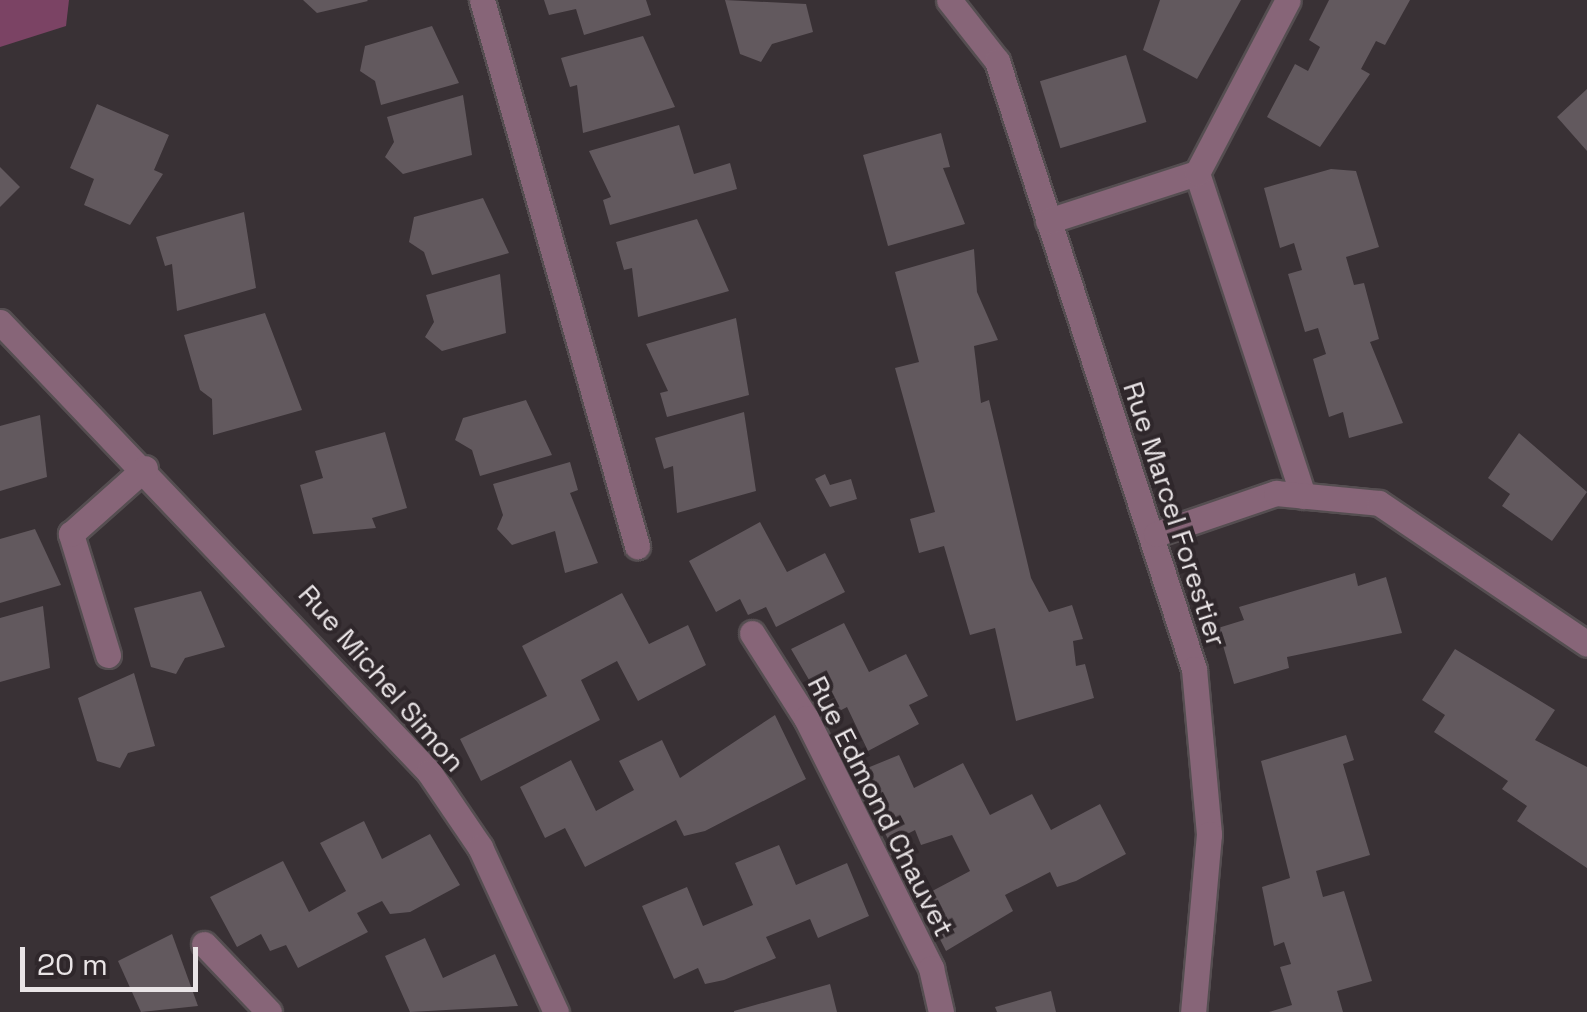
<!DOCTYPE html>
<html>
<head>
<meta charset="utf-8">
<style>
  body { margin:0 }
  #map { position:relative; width:1587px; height:1012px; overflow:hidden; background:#393135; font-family:"Space Grotesk",sans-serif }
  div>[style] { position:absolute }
  .green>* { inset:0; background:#7b4364 }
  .building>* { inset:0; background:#62595e; transform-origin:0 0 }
  .roads { filter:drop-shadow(2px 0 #554e51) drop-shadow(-2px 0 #554e51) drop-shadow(0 2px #554e51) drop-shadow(0 -2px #554e51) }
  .minor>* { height:25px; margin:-12.5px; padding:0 12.5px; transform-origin:12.5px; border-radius:12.5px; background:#876578 }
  span { translate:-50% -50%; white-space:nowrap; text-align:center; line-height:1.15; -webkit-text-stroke:8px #2f272b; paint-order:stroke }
  .street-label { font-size:28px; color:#e9e4e6 }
  .scale { position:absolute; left:20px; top:947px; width:178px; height:45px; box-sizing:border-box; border:5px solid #e9e4e6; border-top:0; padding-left:12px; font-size:30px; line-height:35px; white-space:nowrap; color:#e9e4e6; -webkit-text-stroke:8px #2f272b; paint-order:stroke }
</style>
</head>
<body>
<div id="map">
  <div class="green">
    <div style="clip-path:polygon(0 0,69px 0,66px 26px,0 47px)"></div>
  </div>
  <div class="building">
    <div style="clip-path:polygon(303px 0,367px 0,368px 1px,317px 13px)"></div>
    <div style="clip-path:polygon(544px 0,646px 0,651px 15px,584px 35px,576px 9px,549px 15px)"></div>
    <div style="clip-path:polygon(725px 0,806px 4px,813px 32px,772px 44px,761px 62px,740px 54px)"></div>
    <div style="clip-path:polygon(1160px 0,1241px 0,1197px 79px,1143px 50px)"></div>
    <div style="clip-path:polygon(1329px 0,1410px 0,1385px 45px,1376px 41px,1361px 69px,1370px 74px,1320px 147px,1267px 117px,1295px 64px,1308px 71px,1320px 47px,1309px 40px)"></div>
    <div style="clip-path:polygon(432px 26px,459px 83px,381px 105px,375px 81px,360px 71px,365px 46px)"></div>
    <div style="clip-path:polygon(643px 36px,675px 107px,583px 133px,577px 85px,570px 87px,561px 58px)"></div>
    <div style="left:1126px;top:55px;width:70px;height:90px;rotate:73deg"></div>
    <div style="clip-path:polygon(1587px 89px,1587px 151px,1557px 117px)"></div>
    <div style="clip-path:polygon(463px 95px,472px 155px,403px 174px,385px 157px,394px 142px,387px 117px)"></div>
    <div style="clip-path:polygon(97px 104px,169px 135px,154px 170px,163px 174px,130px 225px,84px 205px,94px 179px,70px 168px)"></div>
    <div style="clip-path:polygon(679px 125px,694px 174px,730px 163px,737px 189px,610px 225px,603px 200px,611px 197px,589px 151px)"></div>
    <div style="clip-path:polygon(941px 133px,950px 167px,943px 168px,965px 224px,888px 246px,863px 155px)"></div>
    <div style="clip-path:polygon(0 167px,20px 187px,0 207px)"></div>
    <div style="clip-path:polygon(1331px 169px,1356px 171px,1379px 247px,1346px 257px,1354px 285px,1364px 283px,1379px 339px,1370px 342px,1403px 423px,1349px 438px,1343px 412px,1329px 417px,1313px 359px,1326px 354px,1318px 328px,1305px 332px,1288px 274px,1302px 270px,1294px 243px,1280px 248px,1264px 188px)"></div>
    <div style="clip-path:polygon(483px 198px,509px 253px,432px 275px,424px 252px,409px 242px,414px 217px)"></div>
    <div style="clip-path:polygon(244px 212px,256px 288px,177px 311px,172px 264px,165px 266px,156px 237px)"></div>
    <div style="clip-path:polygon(697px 219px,729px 291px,638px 317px,632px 268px,624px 270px,616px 242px)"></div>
    <div style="clip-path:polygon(974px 249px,977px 292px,998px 340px,974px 346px,981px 403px,989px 400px,1031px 578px,1049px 612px,1072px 605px,1083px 639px,1073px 641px,1076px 666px,1085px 664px,1094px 698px,1016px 721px,995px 628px,970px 635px,944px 546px,919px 553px,910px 519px,935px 512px,895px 368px,919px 362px,895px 272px)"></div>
    <div style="clip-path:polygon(500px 274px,506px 333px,442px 351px,425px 337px,434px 322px,426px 295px)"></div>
    <div style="clip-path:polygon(265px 313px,302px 410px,213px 435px,212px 399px,200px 390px,184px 335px)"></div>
    <div style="clip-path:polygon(736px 318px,749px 395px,667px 417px,660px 393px,668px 391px,646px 344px)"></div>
    <div style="clip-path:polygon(526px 400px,552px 455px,480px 476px,472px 450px,455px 440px,463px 418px)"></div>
    <div style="clip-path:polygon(744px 412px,756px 491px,677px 513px,673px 466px,664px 469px,655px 438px)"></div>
    <div style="clip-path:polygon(40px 415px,47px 477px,0 491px,0 426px)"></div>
    <div style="clip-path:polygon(385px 432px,407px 508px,372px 518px,376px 528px,313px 534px,300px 485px,323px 478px,315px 451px)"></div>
    <div style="clip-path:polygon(1519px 433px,1587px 492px,1552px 541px,1502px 506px,1510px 494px,1488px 478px)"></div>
    <div style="clip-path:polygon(570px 462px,578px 490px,570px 493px,598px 563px,565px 573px,555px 531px,512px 545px,497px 529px,503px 515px,493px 484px)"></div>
    <div style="clip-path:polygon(825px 474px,830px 485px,851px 479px,857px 499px,830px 507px,815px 479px)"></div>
    <div style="clip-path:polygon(760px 522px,787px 572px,825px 553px,845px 592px,776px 627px,766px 607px,748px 615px,740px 599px,716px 612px,689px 561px)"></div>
    <div style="clip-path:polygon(35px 529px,61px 585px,0 603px,0 539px)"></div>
    <div style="clip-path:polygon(1355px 573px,1358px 586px,1386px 577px,1402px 633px,1287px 657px,1289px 668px,1234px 684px,1218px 628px,1244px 620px,1239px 607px)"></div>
    <div style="clip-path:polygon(201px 591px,225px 647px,185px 658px,176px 674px,151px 667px,134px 608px)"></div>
    <div style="clip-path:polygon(622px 593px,649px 644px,688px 625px,706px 665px,638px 701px,617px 661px,581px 680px,600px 720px,481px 781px,460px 739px,547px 696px,522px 646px)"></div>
    <div style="clip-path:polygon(43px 606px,50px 668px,0 682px,0 618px)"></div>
    <div style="clip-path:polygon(844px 623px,869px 672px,906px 654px,928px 696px,909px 705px,919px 724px,868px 751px,847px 707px,830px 716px,791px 649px)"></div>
    <div style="clip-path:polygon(1455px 649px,1555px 710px,1535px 740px,1587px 767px,1587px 868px,1517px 821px,1527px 806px,1502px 789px,1508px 781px,1434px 732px,1445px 715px,1422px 700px)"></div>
    <div style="clip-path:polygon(134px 673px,155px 746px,128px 753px,120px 768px,97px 761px,78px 698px)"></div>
    <div style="clip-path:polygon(775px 715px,806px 779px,705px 831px,684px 836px,676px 820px,585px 867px,565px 828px,545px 838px,520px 787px,571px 760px,596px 811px,634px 790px,619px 761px,662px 740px,680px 778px)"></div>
    <div style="clip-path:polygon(1346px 735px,1354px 760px,1343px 764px,1370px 855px,1316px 871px,1323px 897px,1344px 891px,1372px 981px,1337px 991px,1343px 1012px,1269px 1012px,1292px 1005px,1280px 967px,1291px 964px,1284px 942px,1274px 946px,1262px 887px,1290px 878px,1261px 761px)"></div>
    <div style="clip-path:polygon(899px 755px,914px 788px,963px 763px,990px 815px,1032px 794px,1051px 830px,1100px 804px,1126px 854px,1076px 881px,1057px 887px,1050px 872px,1005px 895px,1013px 911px,946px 951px,919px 898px,970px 871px,952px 835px,921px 845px,915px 830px,890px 843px,855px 773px)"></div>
    <div style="clip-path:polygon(364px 821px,382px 859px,430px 834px,460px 885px,410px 912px,390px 914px,382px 901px,357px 913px,368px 932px,298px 968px,286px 945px,270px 951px,261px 934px,237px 947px,210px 897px,283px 861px,309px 912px,346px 891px,320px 843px)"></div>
    <div style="clip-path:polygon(779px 845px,796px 885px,847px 863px,869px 916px,818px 938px,810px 919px,766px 937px,776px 958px,724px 980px,705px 984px,698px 968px,674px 979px,642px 906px,687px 887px,703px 926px,753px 905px,735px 863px)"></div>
    <div style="clip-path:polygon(172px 934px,198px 1006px,141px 1012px,118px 961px)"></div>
    <div style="clip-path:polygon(425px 938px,443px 978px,495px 954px,518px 1006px,410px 1012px,385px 956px)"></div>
    <div style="clip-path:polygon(830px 984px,837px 1012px,734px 1012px,734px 1011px)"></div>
    <div style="clip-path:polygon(1051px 991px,1056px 1012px,997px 1012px,995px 1007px)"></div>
  </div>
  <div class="roads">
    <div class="minor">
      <div style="left:482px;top:0;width:568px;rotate:74.15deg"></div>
      <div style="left:949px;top:0;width:78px;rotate:51.8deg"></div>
      <div style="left:997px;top:61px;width:639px;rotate:72.05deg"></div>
      <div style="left:1194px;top:669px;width:166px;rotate:84.8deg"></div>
      <div style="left:1209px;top:834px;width:179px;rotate:95.1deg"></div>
      <div style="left:1197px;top:173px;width:340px;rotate:71.8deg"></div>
      <div style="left:1048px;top:221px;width:157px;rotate:-17.9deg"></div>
      <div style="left:1197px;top:173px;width:195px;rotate:-62.3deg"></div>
      <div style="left:0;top:322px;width:622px;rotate:46.37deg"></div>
      <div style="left:429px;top:772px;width:91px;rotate:55.8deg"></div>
      <div style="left:480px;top:847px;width:182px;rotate:65.3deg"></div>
      <div style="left:1156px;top:534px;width:127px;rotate:-18.9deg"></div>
      <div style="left:1276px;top:493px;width:103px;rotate:5.5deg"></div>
      <div style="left:1379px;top:503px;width:251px;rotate:34.1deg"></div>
      <div style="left:752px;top:633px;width:101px;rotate:57.6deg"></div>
      <div style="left:806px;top:718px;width:280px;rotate:63.4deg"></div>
      <div style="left:931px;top:968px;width:45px;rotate:77.2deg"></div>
      <div style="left:108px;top:655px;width:127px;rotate:-107deg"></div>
      <div style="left:71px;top:534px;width:99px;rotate:-41.7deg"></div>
      <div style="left:204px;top:944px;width:94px;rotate:46.3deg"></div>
    </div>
  </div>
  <div class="street-label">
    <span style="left:1175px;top:514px;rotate:72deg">Rue Marcel Forestier</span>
    <span style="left:382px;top:678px;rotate:49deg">Rue Michel Simon</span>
    <span style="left:881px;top:806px;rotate:63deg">Rue Edmond Chauvet</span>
  </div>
  <div class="scale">20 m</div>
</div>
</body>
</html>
